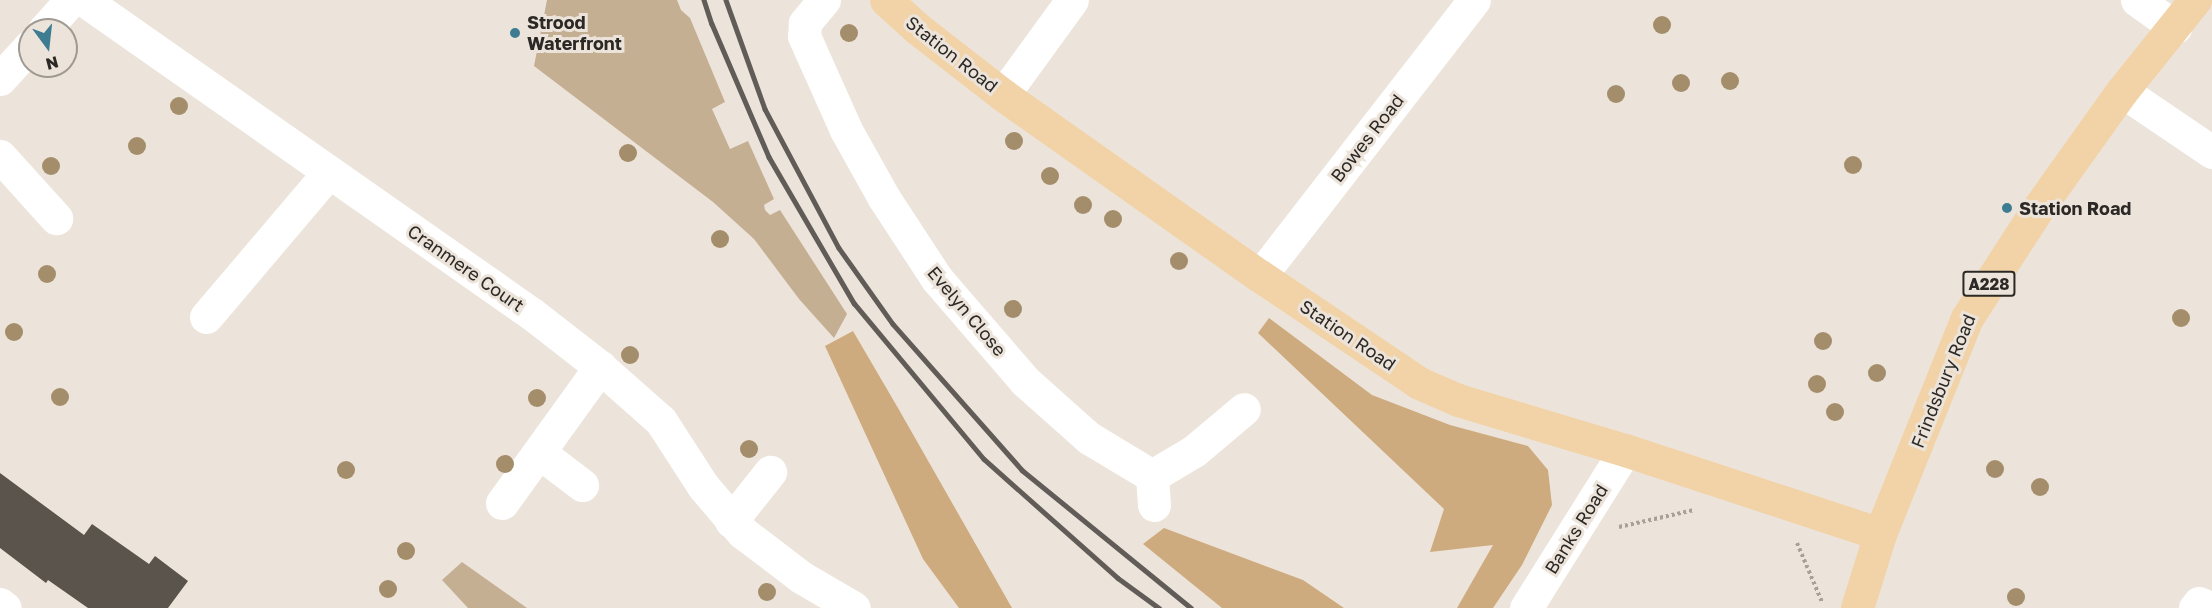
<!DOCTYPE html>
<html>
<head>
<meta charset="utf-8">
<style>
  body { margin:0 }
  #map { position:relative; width:2212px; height:608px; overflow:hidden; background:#ece4da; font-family:"Golos Text",sans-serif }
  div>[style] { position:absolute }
  .green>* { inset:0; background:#c5af93 }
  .forest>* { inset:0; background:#ceab7e }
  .building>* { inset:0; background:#5b544c }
  .path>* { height:4px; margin-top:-2px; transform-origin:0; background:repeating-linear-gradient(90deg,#a6a099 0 3px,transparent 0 6px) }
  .minor>* { height:33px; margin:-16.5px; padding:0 16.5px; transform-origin:16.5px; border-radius:16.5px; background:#fff }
  .major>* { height:33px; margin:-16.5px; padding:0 16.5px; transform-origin:16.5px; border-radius:16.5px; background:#f2d2a7 }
  .rail>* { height:4.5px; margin:-2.25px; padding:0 2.25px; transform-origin:2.25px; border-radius:2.25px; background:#615c57 }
  .trees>* { width:18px; height:18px; margin:-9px; border-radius:50%; background:#a48d6a }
  .dots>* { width:16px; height:16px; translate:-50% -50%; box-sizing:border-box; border:3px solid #ece4da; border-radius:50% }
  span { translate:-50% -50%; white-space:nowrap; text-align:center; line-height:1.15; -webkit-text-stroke:6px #ece4da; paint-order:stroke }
  .shield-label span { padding:2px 4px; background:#ece4da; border:2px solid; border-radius:4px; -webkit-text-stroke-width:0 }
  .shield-label { font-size:16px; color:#2b2825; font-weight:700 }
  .poi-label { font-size:18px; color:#2b2825; font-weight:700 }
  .left { translate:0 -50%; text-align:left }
  .street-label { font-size:18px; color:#2b2825 }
  .north { position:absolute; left:18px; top:18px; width:60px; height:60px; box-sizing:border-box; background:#ece4da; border:2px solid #9f9992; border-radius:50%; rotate:165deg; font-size:16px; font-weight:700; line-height:24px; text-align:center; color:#2b2825 }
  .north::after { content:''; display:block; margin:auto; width:21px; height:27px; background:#3e7c92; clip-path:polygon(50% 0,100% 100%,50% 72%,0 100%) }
</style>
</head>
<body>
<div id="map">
  <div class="green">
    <div style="clip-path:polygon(547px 0,677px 0,681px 10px,690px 18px,725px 102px,712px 109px,730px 149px,748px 141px,774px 199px,764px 205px,765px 210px,770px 215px,780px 210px,847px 314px,834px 338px,799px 299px,754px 239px,713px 202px,534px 66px)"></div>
    <div style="clip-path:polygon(462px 562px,527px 608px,468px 608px,442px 580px)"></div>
  </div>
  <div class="forest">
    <div style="clip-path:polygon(1269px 318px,1372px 395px,1450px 425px,1528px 446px,1548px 470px,1552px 505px,1522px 565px,1493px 608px,1457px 608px,1493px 545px,1430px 552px,1444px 509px,1258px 333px)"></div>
    <div style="clip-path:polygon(853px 331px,898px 408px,1012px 608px,959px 608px,923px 559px,825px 346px)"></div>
    <div style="clip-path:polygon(1164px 528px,1303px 580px,1344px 608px,1222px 608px,1143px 544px)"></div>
  </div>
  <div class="building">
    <div style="clip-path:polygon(0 473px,84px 535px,92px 524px,149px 564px,155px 556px,188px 581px,168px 608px,88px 608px,48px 580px,46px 583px,0 548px)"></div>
  </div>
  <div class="path">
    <div style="left:1619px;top:527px;width:77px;rotate:-12.8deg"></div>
    <div style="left:1797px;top:543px;width:64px;rotate:67deg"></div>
  </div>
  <div class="minor">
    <div style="left:84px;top:0;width:547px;rotate:35.03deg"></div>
    <div style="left:532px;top:314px;width:86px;rotate:37.9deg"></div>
    <div style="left:600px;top:367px;width:81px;rotate:41.5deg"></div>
    <div style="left:661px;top:421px;width:77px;rotate:57.1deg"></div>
    <div style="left:703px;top:486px;width:60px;rotate:49.7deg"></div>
    <div style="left:742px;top:532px;width:74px;rotate:37.3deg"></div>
    <div style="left:801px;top:577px;width:61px;rotate:30.3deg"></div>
    <div style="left:824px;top:0;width:30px;rotate:130deg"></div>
    <div style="left:805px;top:23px;width:13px;rotate:94deg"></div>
    <div style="left:804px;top:36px;width:103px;rotate:65.9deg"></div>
    <div style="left:846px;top:130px;width:78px;rotate:60.8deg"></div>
    <div style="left:884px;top:198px;width:97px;rotate:56.8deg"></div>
    <div style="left:937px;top:279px;width:135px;rotate:49.2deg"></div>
    <div style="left:1025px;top:381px;width:86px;rotate:41.7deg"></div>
    <div style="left:1089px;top:438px;width:74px;rotate:31.1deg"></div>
    <div style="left:1152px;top:476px;width:49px;rotate:-30.8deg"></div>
    <div style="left:1194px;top:451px;width:65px;rotate:-40deg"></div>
    <div style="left:2137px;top:0;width:47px;rotate:35.4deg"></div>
    <div style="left:44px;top:30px;width:40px;rotate:-48deg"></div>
    <div style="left:0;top:79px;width:45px;rotate:-47.7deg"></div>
    <div style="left:2122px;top:91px;width:109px;rotate:34.1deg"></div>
    <div style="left:1003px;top:95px;width:117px;rotate:-54deg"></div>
    <div style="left:0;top:156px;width:84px;rotate:47.9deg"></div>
    <div style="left:1260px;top:276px;width:349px;rotate:-52.2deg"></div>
    <div style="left:206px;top:317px;width:190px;rotate:-49.7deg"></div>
    <div style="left:540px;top:453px;width:53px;rotate:37.3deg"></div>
    <div style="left:1152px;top:476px;width:29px;rotate:86deg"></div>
    <div style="left:502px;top:503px;width:168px;rotate:-54.2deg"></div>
    <div style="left:731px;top:521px;width:63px;rotate:-51.5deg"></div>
    <div style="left:0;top:604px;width:6px;rotate:39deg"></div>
    <div style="left:1526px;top:608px;width:186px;rotate:-57.9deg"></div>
    <div style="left:2195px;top:608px;width:6px;rotate:-51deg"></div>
    <div style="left:2199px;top:603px;width:12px;rotate:24deg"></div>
  </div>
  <div class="major">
    <div style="left:886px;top:0;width:43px;rotate:42.2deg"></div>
    <div style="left:918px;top:29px;width:108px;rotate:37.8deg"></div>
    <div style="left:1003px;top:95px;width:314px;rotate:35.2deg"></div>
    <div style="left:1260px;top:276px;width:192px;rotate:33.9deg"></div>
    <div style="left:1419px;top:383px;width:43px;rotate:23.6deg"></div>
    <div style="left:1458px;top:400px;width:174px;rotate:16.7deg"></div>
    <div style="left:1625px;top:450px;width:268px;rotate:18.2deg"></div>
    <div style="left:1857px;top:608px;width:77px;rotate:-72.7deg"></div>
    <div style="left:1880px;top:534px;width:233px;rotate:-68.1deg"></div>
    <div style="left:1967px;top:318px;width:129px;rotate:-57.1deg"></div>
    <div style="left:2037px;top:210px;width:146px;rotate:-54.5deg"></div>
    <div style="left:2122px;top:91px;width:117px;rotate:-51.3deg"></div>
  </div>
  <div class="rail">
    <div style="left:704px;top:0;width:25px;rotate:72deg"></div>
    <div style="left:712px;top:24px;width:145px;rotate:66.8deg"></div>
    <div style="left:769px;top:157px;width:169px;rotate:59.8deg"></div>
    <div style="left:854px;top:303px;width:203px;rotate:50.2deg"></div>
    <div style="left:984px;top:459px;width:179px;rotate:41.6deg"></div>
    <div style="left:1118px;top:578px;width:51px;rotate:36.2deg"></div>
    <div style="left:726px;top:0;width:116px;rotate:70.3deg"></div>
    <div style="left:765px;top:109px;width:157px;rotate:62deg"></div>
    <div style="left:839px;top:248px;width:93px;rotate:54.6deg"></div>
    <div style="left:893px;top:324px;width:195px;rotate:48.5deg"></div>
    <div style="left:1022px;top:470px;width:218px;rotate:39.2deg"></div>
  </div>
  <div class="trees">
    <div style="left:1662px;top:25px"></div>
    <div style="left:849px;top:33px"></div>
    <div style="left:1730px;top:81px"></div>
    <div style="left:1681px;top:83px"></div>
    <div style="left:1616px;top:94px"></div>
    <div style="left:179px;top:106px"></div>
    <div style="left:1014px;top:141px"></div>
    <div style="left:137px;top:146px"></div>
    <div style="left:628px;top:153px"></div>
    <div style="left:1853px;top:165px"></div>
    <div style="left:51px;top:166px"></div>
    <div style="left:1050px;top:176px"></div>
    <div style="left:1083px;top:205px"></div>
    <div style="left:1113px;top:219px"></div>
    <div style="left:720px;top:239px"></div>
    <div style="left:1179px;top:261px"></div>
    <div style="left:47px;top:274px"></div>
    <div style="left:1013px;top:309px"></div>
    <div style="left:2181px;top:318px"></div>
    <div style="left:14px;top:332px"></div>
    <div style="left:1823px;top:341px"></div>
    <div style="left:630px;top:355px"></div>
    <div style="left:1877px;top:373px"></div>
    <div style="left:1817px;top:384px"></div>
    <div style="left:60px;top:397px"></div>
    <div style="left:537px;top:398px"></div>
    <div style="left:1835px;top:412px"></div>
    <div style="left:749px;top:449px"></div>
    <div style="left:505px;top:464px"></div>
    <div style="left:1995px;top:469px"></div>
    <div style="left:346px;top:470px"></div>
    <div style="left:2040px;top:487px"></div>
    <div style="left:406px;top:551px"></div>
    <div style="left:388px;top:589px"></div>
    <div style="left:767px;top:592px"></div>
    <div style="left:2016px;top:597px"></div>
  </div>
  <div class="dots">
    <div style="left:515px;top:33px;background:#3e7c92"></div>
    <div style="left:2007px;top:208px;background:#3e7c92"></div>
  </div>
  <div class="shield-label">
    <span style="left:1989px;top:284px">A228</span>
  </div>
  <div class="poi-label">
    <span class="left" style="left:527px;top:33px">Strood<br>Waterfront</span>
    <span class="left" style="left:2019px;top:208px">Station Road</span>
  </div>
  <div class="street-label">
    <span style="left:952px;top:54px;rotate:38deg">Station Road</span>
    <span style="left:1367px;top:138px;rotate:-52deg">Bowes Road</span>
    <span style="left:466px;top:268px;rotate:35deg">Cranmere Court</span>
    <span style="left:967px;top:311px;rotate:50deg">Evelyn Close</span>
    <span style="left:1348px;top:335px;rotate:34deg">Station Road</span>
    <span style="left:1943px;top:381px;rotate:-68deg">Frindsbury Road</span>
    <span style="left:1576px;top:529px;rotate:-58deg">Banks Road</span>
  </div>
  <div class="north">N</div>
</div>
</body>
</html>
